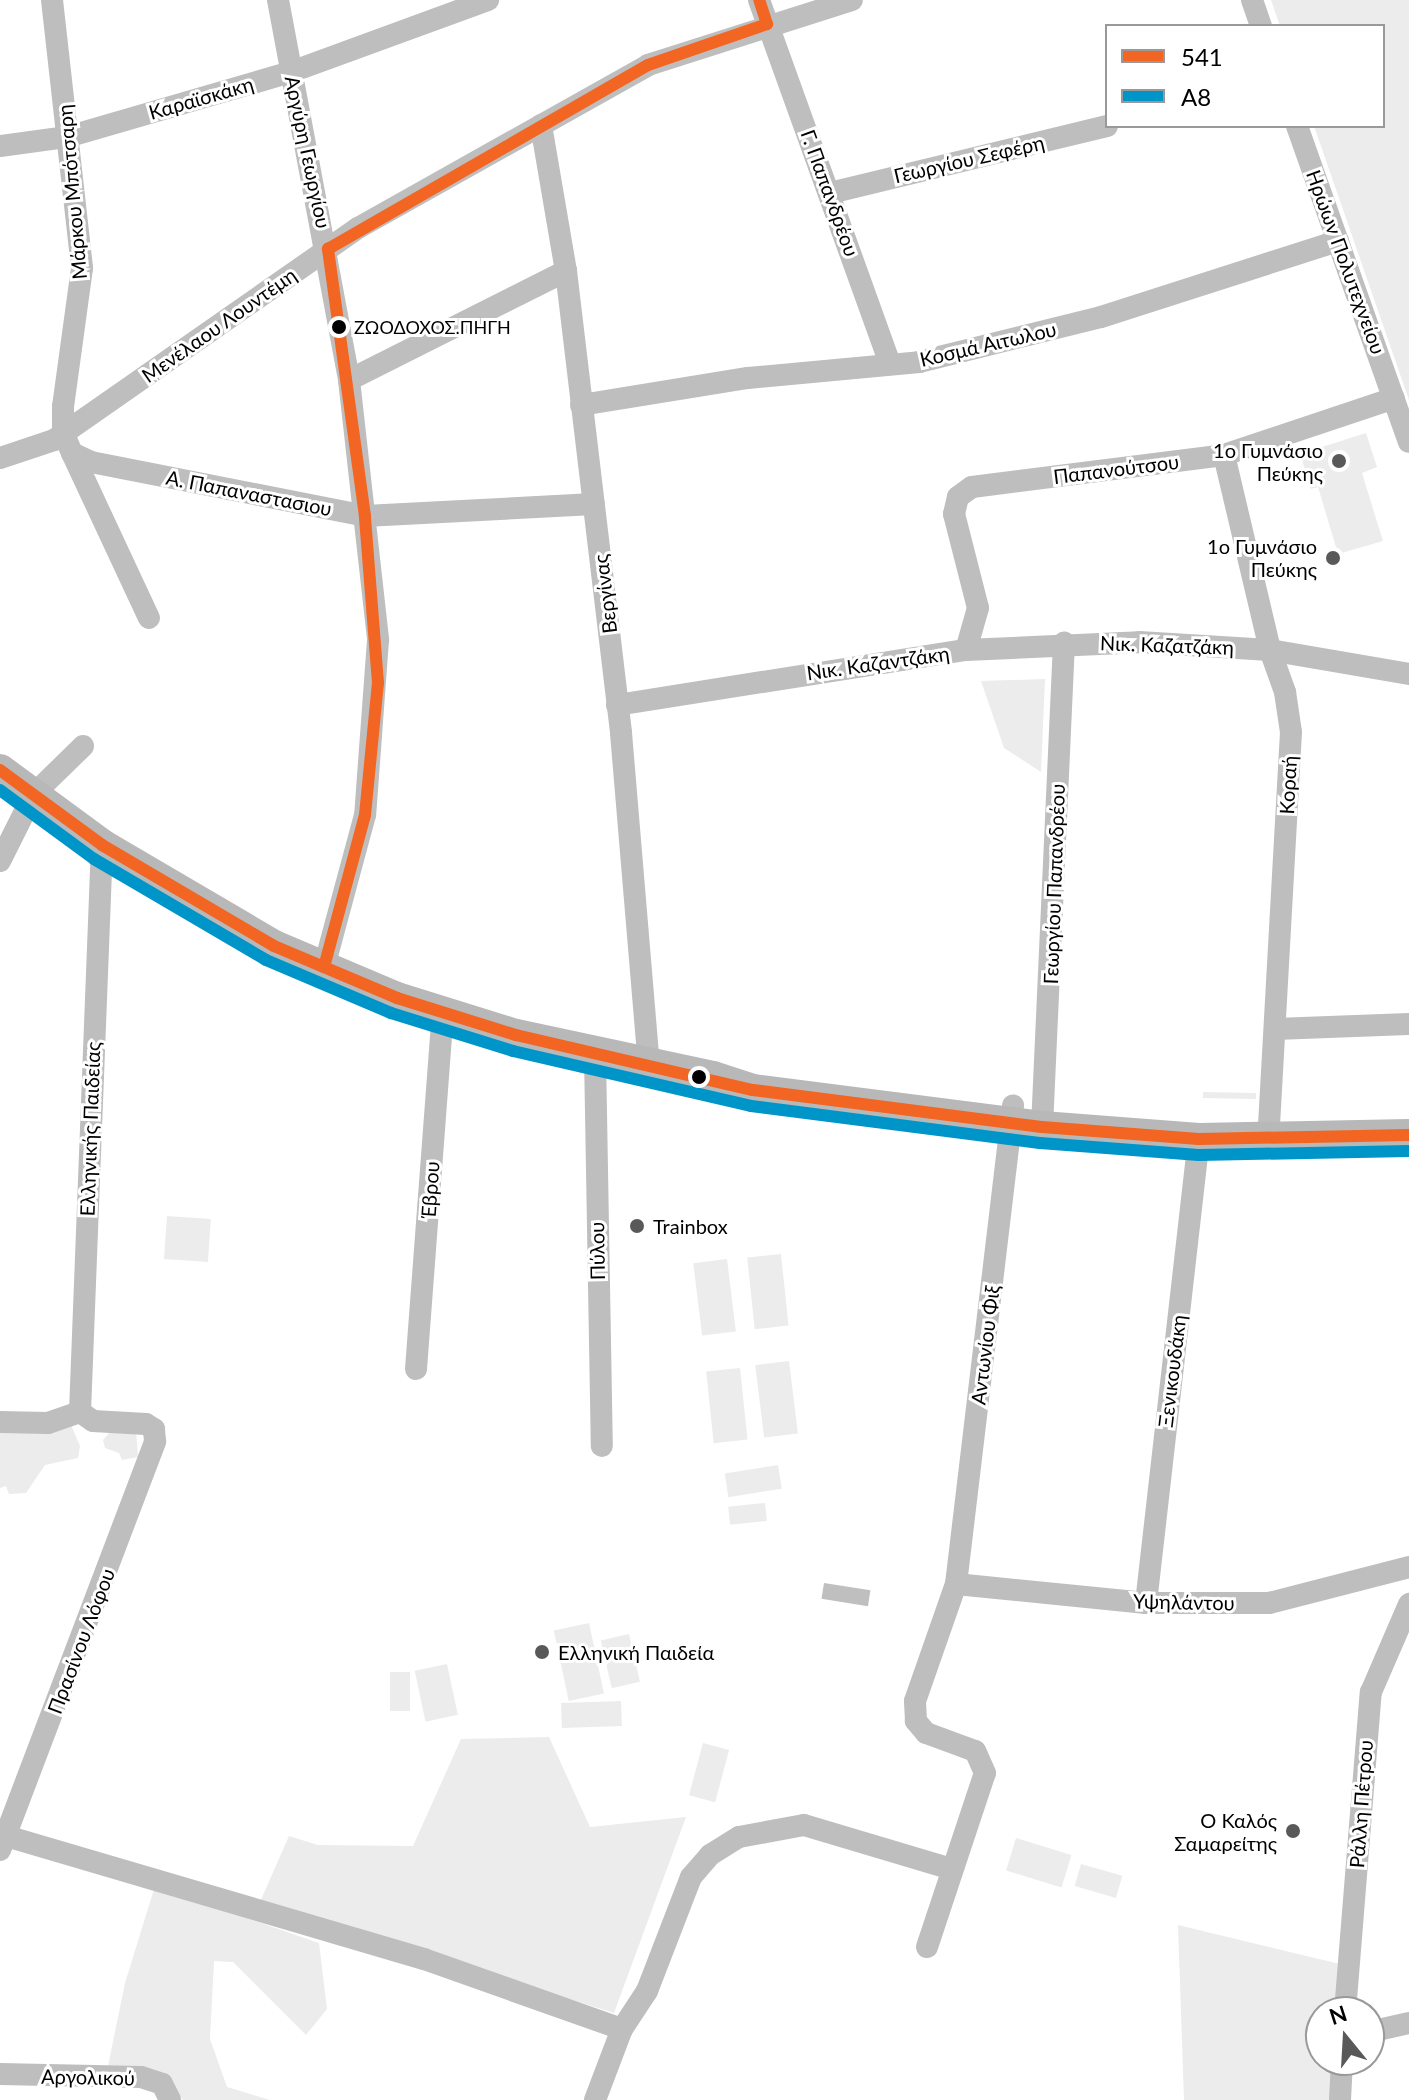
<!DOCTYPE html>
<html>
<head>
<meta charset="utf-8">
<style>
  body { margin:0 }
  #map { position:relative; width:1409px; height:2100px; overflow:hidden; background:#fff; font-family:Lato,sans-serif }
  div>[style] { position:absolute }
  .green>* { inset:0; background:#ececec; transform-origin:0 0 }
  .water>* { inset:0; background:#bfbfbf; transform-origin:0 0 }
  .minor>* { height:22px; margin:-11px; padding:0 11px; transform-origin:11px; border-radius:11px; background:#bebebe }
  .secondary>* { height:32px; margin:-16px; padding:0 16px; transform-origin:16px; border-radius:16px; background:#b8b8b8 }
  .bus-1>* { height:12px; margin:-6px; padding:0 6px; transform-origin:6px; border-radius:6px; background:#f26522 }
  .bus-2>* { height:12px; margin:-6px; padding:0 6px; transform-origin:6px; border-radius:6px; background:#0095c8 }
  .dots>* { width:22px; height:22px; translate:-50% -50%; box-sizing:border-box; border:4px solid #fff; border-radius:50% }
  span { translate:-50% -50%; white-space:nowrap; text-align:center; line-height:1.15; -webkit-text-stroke:6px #fff; paint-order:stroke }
  .bus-label { font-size:18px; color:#000 }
  .left { translate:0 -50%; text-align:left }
  .street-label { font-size:20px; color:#000 }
  .poi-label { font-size:20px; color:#000 }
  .right { translate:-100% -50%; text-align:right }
  .legend { position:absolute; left:1105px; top:24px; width:280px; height:104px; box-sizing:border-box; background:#fff; border:2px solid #999; margin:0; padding:10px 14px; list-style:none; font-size:24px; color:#000 }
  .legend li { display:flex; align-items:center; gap:16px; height:40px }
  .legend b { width:40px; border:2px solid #999 }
  .north { position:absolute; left:1305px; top:1996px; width:80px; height:80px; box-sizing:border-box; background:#fff; border:2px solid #999; border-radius:50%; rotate:342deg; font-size:22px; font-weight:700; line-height:32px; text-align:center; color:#000 }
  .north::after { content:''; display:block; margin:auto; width:28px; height:36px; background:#595959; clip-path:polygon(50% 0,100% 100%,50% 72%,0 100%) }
</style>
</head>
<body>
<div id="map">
  <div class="green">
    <div style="clip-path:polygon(1271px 0,1409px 0,1409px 400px,1314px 126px,1383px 126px,1383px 26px,1280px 26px)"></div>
    <div style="clip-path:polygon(1366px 433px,1377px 467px,1362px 473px,1383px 541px,1338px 554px,1318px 487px,1311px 489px,1300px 454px)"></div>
    <div style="clip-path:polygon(1045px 679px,1041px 772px,1004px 748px,981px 681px)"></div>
    <div style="left:1203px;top:1092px;width:53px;height:6px;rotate:1deg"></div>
    <div style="left:167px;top:1216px;width:44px;height:43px;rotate:4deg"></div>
    <div style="left:781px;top:1254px;width:72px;height:34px;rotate:84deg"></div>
    <div style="left:727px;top:1259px;width:73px;height:34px;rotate:83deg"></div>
    <div style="left:789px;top:1361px;width:73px;height:34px;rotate:83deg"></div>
    <div style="left:740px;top:1368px;width:72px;height:34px;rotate:84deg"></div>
    <div style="clip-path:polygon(71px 1425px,80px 1446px,78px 1458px,45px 1465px,26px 1493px,9px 1494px,6px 1486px,0 1488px,0 1429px)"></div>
    <div style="clip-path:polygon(136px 1431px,138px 1457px,122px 1460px,119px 1453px,105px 1448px,103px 1440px,109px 1433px)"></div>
    <div style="left:778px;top:1465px;width:24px;height:54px;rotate:81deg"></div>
    <div style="left:765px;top:1503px;width:18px;height:37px;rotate:84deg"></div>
    <div style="left:589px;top:1623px;width:72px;height:36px;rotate:78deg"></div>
    <div style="left:629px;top:1634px;width:49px;height:29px;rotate:77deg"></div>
    <div style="left:447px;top:1664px;width:52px;height:33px;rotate:78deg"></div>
    <div style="left:390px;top:1672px;width:20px;height:39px"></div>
    <div style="left:621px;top:1701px;width:25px;height:60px;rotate:88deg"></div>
    <div style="clip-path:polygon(549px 1737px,590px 1827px,686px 1817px,614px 2013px,260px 1902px,289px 1836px,318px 1845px,413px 1846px,461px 1739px)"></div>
    <div style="left:703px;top:1743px;width:27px;height:54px;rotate:15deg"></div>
    <div style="left:1016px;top:1838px;width:58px;height:34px;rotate:17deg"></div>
    <div style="left:1081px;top:1864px;width:43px;height:23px;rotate:16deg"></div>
    <div style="clip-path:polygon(155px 1886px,319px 1943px,327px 2009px,306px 2035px,233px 1962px,214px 1961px,210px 2039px,227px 2087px,270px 2100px,183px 2100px,165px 2073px,108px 2066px,125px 1983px)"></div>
    <div style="clip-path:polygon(1178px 1925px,1340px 1964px,1337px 2012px,1321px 2012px,1321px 2060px,1333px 2060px,1330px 2100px,1184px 2100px)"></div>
  </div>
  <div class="water">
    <div style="left:824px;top:1583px;width:47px;height:16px;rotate:9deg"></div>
  </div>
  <div class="minor">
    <div style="left:52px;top:0;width:270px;rotate:83.6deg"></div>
    <div style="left:82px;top:268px;width:139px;rotate:97.8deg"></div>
    <div style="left:63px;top:406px;width:26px;rotate:90deg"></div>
    <div style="left:63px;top:432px;width:23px;rotate:67deg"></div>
    <div style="left:72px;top:453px;width:21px;rotate:25deg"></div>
    <div style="left:91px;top:462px;width:279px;rotate:11.1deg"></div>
    <div style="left:365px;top:516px;width:229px;rotate:-3deg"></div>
    <div style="left:278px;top:0;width:387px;rotate:79.4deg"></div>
    <div style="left:349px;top:380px;width:262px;rotate:83.6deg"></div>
    <div style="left:378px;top:640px;width:175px;rotate:94.2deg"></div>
    <div style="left:365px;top:815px;width:157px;rotate:105.1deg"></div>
    <div style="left:759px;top:0;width:387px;rotate:70.2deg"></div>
    <div style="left:1252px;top:0;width:28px;rotate:71deg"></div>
    <div style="left:541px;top:125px;width:148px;rotate:80.3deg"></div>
    <div style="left:566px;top:271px;width:465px;rotate:83.2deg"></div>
    <div style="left:621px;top:733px;width:334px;rotate:85.2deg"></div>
    <div style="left:1297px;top:126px;width:335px;rotate:70.5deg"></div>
    <div style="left:0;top:146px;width:68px;rotate:-7.7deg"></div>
    <div style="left:67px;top:137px;width:233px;rotate:-16.2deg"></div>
    <div style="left:291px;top:72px;width:210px;rotate:-20.1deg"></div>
    <div style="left:830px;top:193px;width:285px;rotate:-13.6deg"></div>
    <div style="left:349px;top:380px;width:243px;rotate:-26.7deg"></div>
    <div style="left:581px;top:405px;width:169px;rotate:-9.2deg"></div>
    <div style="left:748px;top:378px;width:172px;rotate:-5.3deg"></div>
    <div style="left:919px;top:362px;width:187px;rotate:-13.9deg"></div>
    <div style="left:1101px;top:317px;width:249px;rotate:-17.8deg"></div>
    <div style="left:72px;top:453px;width:182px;rotate:65deg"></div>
    <div style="left:1224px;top:455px;width:200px;rotate:76.7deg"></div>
    <div style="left:1270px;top:650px;width:45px;rotate:70.3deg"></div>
    <div style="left:1285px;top:692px;width:40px;rotate:81.5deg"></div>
    <div style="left:1291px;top:732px;width:392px;rotate:93.2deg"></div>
    <div style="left:0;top:458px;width:57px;rotate:-18.4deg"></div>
    <div style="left:54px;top:440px;width:371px;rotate:-34.9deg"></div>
    <div style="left:358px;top:228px;width:333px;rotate:-29.3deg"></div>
    <div style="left:648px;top:65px;width:214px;rotate:-17.7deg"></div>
    <div style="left:966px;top:650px;width:173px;rotate:-2.6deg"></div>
    <div style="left:1139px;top:642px;width:131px;rotate:3.5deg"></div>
    <div style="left:1270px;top:650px;width:141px;rotate:9.8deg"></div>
    <div style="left:617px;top:705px;width:353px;rotate:-9deg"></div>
    <div style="left:966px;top:650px;width:44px;rotate:-74.1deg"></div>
    <div style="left:978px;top:608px;width:97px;rotate:-104.3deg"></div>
    <div style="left:954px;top:514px;width:17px;rotate:-77deg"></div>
    <div style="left:958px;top:497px;width:17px;rotate:-36deg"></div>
    <div style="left:972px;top:487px;width:254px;rotate:-7.2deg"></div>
    <div style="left:1224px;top:455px;width:179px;rotate:-18.5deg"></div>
    <div style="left:0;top:861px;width:74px;rotate:-63.4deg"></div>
    <div style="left:33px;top:795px;width:70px;rotate:-44.4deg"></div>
    <div style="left:1275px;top:1029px;width:134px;rotate:-2.1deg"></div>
    <div style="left:595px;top:1055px;width:391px;rotate:89deg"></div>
    <div style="left:1042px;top:1127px;width:485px;rotate:-87.4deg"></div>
    <div style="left:416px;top:1369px;width:358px;rotate:-85.7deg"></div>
    <div style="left:80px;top:1412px;width:567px;rotate:-87.78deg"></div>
    <div style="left:0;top:1422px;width:48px;rotate:1.2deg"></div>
    <div style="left:48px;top:1423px;width:34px;rotate:-19deg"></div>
    <div style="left:956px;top:1584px;width:191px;rotate:5.7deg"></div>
    <div style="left:1146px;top:1603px;width:123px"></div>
    <div style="left:1269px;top:1603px;width:145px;rotate:-14.4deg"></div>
    <div style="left:1146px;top:1603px;width:467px;rotate:-83.5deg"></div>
    <div style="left:6px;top:1836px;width:436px;rotate:16.4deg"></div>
    <div style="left:424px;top:1959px;width:210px;rotate:19.5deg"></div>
    <div style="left:622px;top:2029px;width:45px;rotate:-56.7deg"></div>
    <div style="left:647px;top:1991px;width:122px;rotate:-68.9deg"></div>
    <div style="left:691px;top:1877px;width:29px;rotate:-49deg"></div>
    <div style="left:710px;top:1855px;width:34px;rotate:-32deg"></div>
    <div style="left:739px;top:1837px;width:66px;rotate:-10.5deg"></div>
    <div style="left:804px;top:1825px;width:154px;rotate:16.6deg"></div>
    <div style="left:0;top:1850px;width:437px;rotate:-69.2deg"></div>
    <div style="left:155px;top:1441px;width:12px;rotate:-95deg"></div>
    <div style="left:154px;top:1429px;width:9px;rotate:-148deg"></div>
    <div style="left:146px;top:1424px;width:53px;rotate:-176.8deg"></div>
    <div style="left:93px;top:1421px;width:16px;rotate:-145deg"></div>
    <div style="left:927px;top:1947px;width:183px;rotate:-71.6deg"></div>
    <div style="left:985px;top:1773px;width:24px;rotate:-114deg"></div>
    <div style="left:975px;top:1751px;width:52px;rotate:-159.8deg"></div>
    <div style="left:926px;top:1733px;width:16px;rotate:-130deg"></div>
    <div style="left:916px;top:1721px;width:20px;rotate:-93deg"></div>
    <div style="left:915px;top:1701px;width:124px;rotate:-70.7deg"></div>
    <div style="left:956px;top:1584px;width:482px;rotate:-83.2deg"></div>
    <div style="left:1345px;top:2012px;width:321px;rotate:-85.4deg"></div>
    <div style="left:1371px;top:1692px;width:96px;rotate:-66.6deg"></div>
    <div style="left:1369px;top:2032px;width:41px;rotate:-12.7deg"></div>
    <div style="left:0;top:2074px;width:141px;rotate:1.2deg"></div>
    <div style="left:141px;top:2077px;width:22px;rotate:18deg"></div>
    <div style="left:162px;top:2084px;width:18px;rotate:63deg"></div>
    <div style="left:595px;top:2100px;width:76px;rotate:-69.2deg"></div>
    <div style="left:1340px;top:2100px;width:40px;rotate:-87.1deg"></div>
  </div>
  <div class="secondary">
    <div style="left:0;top:770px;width:127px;rotate:36.3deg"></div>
    <div style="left:102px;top:845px;width:199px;rotate:30.4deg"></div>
    <div style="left:274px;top:946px;width:134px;rotate:22.9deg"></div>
    <div style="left:397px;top:998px;width:125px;rotate:17.3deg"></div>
    <div style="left:516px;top:1035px;width:201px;rotate:12deg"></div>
    <div style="left:713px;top:1077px;width:42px;rotate:18deg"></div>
    <div style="left:753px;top:1090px;width:291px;rotate:7.3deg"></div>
    <div style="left:1042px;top:1127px;width:157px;rotate:4.4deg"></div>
    <div style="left:1199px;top:1139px;width:210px;rotate:-1.1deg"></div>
  </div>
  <div class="bus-1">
    <div style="left:0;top:770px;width:127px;rotate:36.3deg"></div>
    <div style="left:102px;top:845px;width:199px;rotate:30.4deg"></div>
    <div style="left:274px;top:946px;width:134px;rotate:22.9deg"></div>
    <div style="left:397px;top:998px;width:125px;rotate:17.3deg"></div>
    <div style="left:516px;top:1035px;width:243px;rotate:13.1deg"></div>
    <div style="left:753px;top:1090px;width:291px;rotate:7.3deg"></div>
    <div style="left:1042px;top:1127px;width:157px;rotate:4.4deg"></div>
    <div style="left:1199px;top:1139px;width:210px;rotate:-1.1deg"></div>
    <div style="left:324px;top:967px;width:157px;rotate:-74.9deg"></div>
    <div style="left:365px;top:815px;width:133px;rotate:-84.4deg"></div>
    <div style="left:378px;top:683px;width:168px;rotate:-94.5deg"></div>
    <div style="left:365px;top:516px;width:270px;rotate:-97.9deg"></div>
    <div style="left:328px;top:249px;width:369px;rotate:-29.9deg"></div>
    <div style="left:648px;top:65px;width:126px;rotate:-19deg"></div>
    <div style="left:767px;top:24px;width:25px;rotate:-108deg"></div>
  </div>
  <div class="bus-2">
    <div style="left:0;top:790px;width:117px;rotate:36.3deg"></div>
    <div style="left:94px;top:859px;width:199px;rotate:30.4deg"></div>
    <div style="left:266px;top:960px;width:136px;rotate:23deg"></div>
    <div style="left:391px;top:1013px;width:128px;rotate:17.3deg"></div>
    <div style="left:513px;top:1051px;width:244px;rotate:13deg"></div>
    <div style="left:751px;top:1106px;width:291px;rotate:7.3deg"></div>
    <div style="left:1040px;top:1143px;width:159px;rotate:4.3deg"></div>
    <div style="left:1199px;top:1155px;width:210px;rotate:-1.1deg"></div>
  </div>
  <div class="dots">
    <div style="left:339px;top:327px;background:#000"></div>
    <div style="left:1339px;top:461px;background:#595959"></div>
    <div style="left:1333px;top:558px;background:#595959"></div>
    <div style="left:699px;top:1077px;background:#000"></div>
    <div style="left:637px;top:1226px;background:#595959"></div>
    <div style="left:542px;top:1652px;background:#595959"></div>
    <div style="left:1293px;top:1831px;background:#595959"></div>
  </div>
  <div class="bus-label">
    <span class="left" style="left:354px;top:327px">ΖΩΟΔΟΧΟΣ.ΠΗΓΗ</span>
  </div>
  <div class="street-label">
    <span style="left:201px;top:98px;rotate:-16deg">Καραϊσκάκη</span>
    <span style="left:308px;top:152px;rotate:78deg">Αργύρη Γεωργίου</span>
    <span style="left:969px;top:159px;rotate:-13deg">Γεωργίου Σεφέρη</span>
    <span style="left:72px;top:192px;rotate:-95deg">Μάρκου Μπότσαρη</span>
    <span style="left:830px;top:193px;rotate:70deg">Γ. Παπανδρέου</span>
    <span style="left:1346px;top:262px;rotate:70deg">Ηρώων Πολυτεχνείου</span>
    <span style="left:219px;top:325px;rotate:-35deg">Μενέλαου Λουντέμη</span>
    <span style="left:988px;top:344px;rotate:-13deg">Κοσμά Αιτωλου</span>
    <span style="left:1116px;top:469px;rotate:-7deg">Παπανούτσου</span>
    <span style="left:249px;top:493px;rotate:11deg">Α. Παπαναστασιου</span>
    <span style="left:605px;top:594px;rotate:-97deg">Βεργίνας</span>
    <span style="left:1167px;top:645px;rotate:2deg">Νικ. Καζατζάκη</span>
    <span style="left:878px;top:663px;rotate:-8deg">Νικ. Καζαντζάκη</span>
    <span style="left:1288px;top:785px;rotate:-87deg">Κοραή</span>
    <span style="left:1054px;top:884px;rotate:-88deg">Γεωργίου Παπανδρέου</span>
    <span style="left:90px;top:1129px;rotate:-88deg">Ελληνικής Παιδείας</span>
    <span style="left:430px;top:1190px;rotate:-86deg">Έβρου</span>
    <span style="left:597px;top:1251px;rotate:-91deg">Πύλου</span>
    <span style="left:985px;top:1345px;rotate:-83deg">Αντωνίου Φιξ</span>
    <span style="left:1172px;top:1371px;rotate:-83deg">Ξενικουδάκη</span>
    <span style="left:1184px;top:1602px;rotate:1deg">Υψηλάντου</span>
    <span style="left:81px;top:1641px;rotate:-69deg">Πρασίνου Λόφου</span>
    <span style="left:1361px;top:1804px;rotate:-86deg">Ράλλη Πέτρου</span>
    <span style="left:88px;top:2077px;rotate:1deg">Αργολικού</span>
  </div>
  <div class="poi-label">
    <span class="right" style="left:1323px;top:462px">1ο Γυμνάσιο<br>Πεύκης</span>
    <span class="right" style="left:1317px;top:558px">1o Γυμνάσιο<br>Πεύκης</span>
    <span class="left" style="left:653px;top:1226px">Trainbox</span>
    <span class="left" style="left:558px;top:1652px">Ελληνική Παιδεία</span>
    <span class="right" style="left:1277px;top:1832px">Ο Καλός<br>Σαμαρείτης</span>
  </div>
  <ul class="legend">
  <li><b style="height:10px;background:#f26522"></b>541</li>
  <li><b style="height:10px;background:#0095c8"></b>A8</li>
  </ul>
  <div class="north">N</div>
</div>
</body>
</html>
